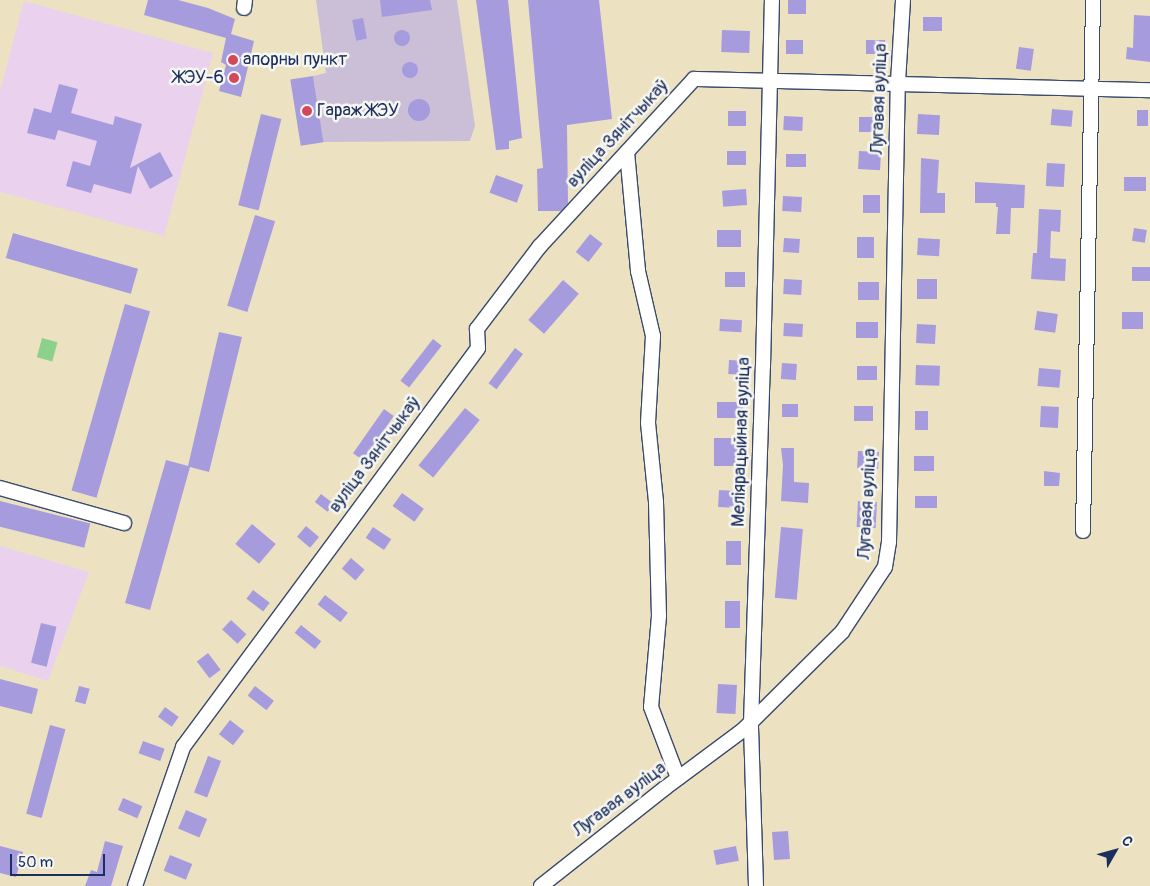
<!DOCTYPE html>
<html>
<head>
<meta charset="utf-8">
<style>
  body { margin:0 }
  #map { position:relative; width:1150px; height:886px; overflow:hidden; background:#ece2c2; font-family:Pangolin,sans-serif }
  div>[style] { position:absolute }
  .built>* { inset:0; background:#ead1ed }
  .industrial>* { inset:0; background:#cabfd7 }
  .green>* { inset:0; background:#8cd18b; transform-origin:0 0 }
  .building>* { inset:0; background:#a69bdd; transform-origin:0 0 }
  .round { border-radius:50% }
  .roads { filter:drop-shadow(1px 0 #3a4a6d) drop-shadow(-1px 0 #3a4a6d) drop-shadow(0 1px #3a4a6d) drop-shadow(0 -1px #3a4a6d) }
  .minor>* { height:14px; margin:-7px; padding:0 7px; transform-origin:7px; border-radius:7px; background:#fff }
  .dots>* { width:14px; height:14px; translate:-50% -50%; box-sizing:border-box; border:2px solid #f6f6f2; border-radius:50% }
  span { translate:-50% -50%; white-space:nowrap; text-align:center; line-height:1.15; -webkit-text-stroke:5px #f6f6f2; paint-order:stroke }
  .poi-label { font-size:18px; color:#1b2f5e }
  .left { translate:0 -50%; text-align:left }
  .right { translate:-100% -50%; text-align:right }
  .street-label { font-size:18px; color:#1b2f5e }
  .north { position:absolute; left:1090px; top:826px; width:50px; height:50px; -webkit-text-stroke:4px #f6f6f2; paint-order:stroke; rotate:52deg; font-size:14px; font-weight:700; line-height:20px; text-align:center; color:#1b2f5e }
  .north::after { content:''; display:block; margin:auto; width:18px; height:22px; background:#1b2f5e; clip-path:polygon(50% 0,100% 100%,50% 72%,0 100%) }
  .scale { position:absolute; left:10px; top:854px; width:95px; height:22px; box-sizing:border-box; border:2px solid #1b2f5e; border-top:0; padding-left:6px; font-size:15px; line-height:18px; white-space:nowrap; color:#1b2f5e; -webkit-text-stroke:4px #f6f6f2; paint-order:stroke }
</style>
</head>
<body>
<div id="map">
  <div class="built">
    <div style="clip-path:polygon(24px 1px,213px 53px,164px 236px,0 192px,0 91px)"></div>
    <div style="clip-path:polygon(0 546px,89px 572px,48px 681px,0 666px)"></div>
  </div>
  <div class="industrial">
    <div style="clip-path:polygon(316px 0,457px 0,475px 126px,470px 141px,323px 142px,313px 76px,326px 73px)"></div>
  </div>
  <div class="green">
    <div style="left:42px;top:338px;width:16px;height:20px;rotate:15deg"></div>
  </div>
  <div class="building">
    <div style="clip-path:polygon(148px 0,178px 0,208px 8px,235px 19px,231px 34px,254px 41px,241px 97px,219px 91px,226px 65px,221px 62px,226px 38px,144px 15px)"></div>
    <div style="clip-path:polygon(380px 0,430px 0,432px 10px,382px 17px)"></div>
    <div style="clip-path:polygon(476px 0,508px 0,522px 138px,509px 141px,509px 149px,496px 150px)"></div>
    <div style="clip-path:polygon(528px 0,599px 0,612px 119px,567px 125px,568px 203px,561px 211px,538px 211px,537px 169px,543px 168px)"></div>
    <div style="left:788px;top:0;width:18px;height:14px"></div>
    <div style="clip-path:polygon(1134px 15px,1150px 16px,1150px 62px,1126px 59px,1127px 47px,1133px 48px)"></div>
    <div style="left:923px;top:17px;width:19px;height:14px"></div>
    <div style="left:363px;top:18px;width:21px;height:11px;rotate:79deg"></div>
    <div class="round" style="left:394px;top:30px;width:16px;height:16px"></div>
    <div style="left:722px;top:30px;width:28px;height:22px;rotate:2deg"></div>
    <div style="left:803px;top:40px;width:14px;height:17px;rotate:90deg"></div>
    <div style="left:866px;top:40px;width:19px;height:14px"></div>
    <div style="left:1019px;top:47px;width:15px;height:22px;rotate:8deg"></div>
    <div class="round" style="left:402px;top:62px;width:16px;height:16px"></div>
    <div style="left:313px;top:76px;width:67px;height:23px;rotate:81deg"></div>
    <div style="clip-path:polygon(59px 84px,78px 89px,71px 113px,113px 125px,115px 116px,142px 124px,130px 168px,160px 152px,173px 176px,150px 189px,138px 166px,131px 194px,94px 184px,91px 193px,66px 186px,73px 161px,90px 166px,97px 141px,58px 130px,55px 140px,27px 133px,34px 108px,51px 113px)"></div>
    <div class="round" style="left:408px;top:99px;width:22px;height:22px"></div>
    <div style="left:1052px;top:109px;width:21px;height:16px;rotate:5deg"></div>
    <div style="left:1137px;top:110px;width:11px;height:16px"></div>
    <div style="left:728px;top:111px;width:18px;height:15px"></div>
    <div style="left:261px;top:114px;width:21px;height:94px;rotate:14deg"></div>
    <div style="left:918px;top:114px;width:22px;height:20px;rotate:3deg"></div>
    <div style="left:784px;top:116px;width:19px;height:14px;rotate:3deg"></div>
    <div style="left:859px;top:117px;width:23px;height:15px"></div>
    <div style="left:746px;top:151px;width:14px;height:19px;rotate:90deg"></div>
    <div style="left:859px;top:151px;width:22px;height:18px;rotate:3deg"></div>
    <div style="left:786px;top:154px;width:20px;height:13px"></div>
    <div style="clip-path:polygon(921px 158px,939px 160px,937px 193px,945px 193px,945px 213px,920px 213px)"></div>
    <div style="left:1047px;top:163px;width:18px;height:23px;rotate:3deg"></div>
    <div style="left:496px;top:175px;width:29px;height:19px;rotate:20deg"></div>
    <div style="left:1146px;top:177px;width:14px;height:22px;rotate:90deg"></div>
    <div style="clip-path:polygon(975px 182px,1025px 185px,1024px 208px,1011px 208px,1010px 234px,996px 234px,998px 207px,996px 207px,996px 203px,975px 203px)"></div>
    <div style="left:746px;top:189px;width:16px;height:24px;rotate:86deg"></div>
    <div style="left:863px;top:195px;width:17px;height:18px"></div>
    <div style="left:783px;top:196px;width:19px;height:15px;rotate:3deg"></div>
    <div style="clip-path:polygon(1039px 209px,1061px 210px,1060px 232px,1051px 231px,1050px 258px,1066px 259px,1065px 281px,1031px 279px,1033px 253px,1037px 253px)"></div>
    <div style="left:255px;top:215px;width:21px;height:95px;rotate:17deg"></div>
    <div style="left:1134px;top:228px;width:13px;height:13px;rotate:9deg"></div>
    <div style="left:717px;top:230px;width:24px;height:17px"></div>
    <div style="left:13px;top:233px;width:130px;height:26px;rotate:16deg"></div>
    <div style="left:590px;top:234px;width:16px;height:23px;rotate:38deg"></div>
    <div style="left:874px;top:237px;width:21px;height:17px;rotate:90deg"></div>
    <div style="left:784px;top:238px;width:16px;height:14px;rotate:4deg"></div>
    <div style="left:918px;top:238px;width:22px;height:17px;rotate:3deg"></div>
    <div style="left:1150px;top:267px;width:14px;height:18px;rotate:90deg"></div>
    <div style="left:725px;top:272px;width:20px;height:15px"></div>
    <div style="left:784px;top:279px;width:18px;height:15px;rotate:3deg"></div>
    <div style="left:917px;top:279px;width:20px;height:20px"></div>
    <div style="left:563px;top:280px;width:21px;height:53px;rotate:41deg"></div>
    <div style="left:858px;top:282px;width:21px;height:18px"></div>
    <div style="left:125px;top:304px;width:26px;height:194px;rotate:16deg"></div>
    <div style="left:1037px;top:311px;width:21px;height:19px;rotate:8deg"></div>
    <div style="left:1122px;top:312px;width:21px;height:17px"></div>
    <div style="left:720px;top:319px;width:22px;height:12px;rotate:3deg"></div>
    <div style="left:856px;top:322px;width:22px;height:16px"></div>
    <div style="left:784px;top:323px;width:19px;height:13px;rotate:3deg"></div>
    <div style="left:917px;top:324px;width:19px;height:19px;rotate:3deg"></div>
    <div style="clip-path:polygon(219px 332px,242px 337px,209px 472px,190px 467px,150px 610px,125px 603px,166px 460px,188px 466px)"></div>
    <div style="left:433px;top:339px;width:11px;height:53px;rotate:38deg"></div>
    <div style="left:515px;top:348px;width:10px;height:44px;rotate:37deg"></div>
    <div style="left:729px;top:360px;width:17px;height:14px;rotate:3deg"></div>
    <div style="left:782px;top:363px;width:15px;height:16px;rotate:4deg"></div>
    <div style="left:916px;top:365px;width:24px;height:20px;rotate:2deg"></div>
    <div style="left:877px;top:366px;width:14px;height:20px;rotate:90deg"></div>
    <div style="left:1039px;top:368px;width:22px;height:18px;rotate:5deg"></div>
    <div style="left:717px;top:402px;width:26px;height:16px"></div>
    <div style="left:782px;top:404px;width:16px;height:13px"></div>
    <div style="left:873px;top:406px;width:15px;height:19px;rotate:90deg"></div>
    <div style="left:1041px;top:406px;width:18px;height:21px;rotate:3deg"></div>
    <div style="left:465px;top:408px;width:19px;height:74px;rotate:39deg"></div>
    <div style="left:384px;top:409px;width:12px;height:54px;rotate:35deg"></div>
    <div style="left:915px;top:411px;width:13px;height:19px"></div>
    <div style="left:714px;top:438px;width:29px;height:28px"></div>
    <div style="clip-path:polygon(781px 448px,794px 448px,794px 482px,809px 483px,808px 503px,781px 501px,783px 465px)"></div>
    <div style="left:858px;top:451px;width:21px;height:17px;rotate:3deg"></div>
    <div style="left:914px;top:456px;width:20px;height:15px"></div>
    <div style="clip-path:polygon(1044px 471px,1060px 473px,1059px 486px,1044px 486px)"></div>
    <div style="left:719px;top:490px;width:19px;height:17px;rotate:3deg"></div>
    <div style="left:402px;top:493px;width:27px;height:16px;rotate:36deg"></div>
    <div style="left:321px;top:494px;width:16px;height:10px;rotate:38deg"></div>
    <div style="left:915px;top:496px;width:22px;height:12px"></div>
    <div style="left:0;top:501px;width:93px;height:25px;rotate:14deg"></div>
    <div style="left:858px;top:501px;width:19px;height:26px;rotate:3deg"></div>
    <div style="left:252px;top:524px;width:31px;height:26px;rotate:40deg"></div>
    <div style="left:306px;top:526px;width:17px;height:14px;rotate:40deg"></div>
    <div style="left:373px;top:527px;width:22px;height:13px;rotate:34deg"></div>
    <div style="left:781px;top:527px;width:22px;height:71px;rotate:5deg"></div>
    <div style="left:726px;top:541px;width:15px;height:24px"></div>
    <div style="left:351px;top:558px;width:18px;height:14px;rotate:41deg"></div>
    <div style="left:253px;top:590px;width:21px;height:11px;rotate:37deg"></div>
    <div style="left:325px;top:595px;width:29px;height:12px;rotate:38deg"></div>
    <div style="left:725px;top:601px;width:15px;height:27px"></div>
    <div style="left:231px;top:620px;width:21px;height:13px;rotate:43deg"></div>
    <div style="left:41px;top:623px;width:16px;height:41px;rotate:14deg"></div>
    <div style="left:301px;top:625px;width:26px;height:10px;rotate:39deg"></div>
    <div style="left:208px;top:653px;width:21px;height:14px;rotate:53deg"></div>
    <div style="clip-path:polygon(0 679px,38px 689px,32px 714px,0 706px)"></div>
    <div style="left:718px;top:684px;width:19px;height:29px;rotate:3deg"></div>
    <div style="left:79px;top:686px;width:11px;height:16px;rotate:15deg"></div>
    <div style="left:255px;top:686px;width:24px;height:12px;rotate:38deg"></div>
    <div style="left:165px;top:707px;width:17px;height:12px;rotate:36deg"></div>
    <div style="left:230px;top:720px;width:18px;height:18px;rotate:38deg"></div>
    <div style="left:50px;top:725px;width:16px;height:92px;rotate:15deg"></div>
    <div style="left:143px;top:741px;width:23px;height:13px;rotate:20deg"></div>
    <div style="left:208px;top:756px;width:14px;height:39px;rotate:21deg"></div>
    <div style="left:123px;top:798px;width:21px;height:13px;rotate:23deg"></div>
    <div style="left:186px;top:810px;width:23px;height:20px;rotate:23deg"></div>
    <div style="left:788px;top:831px;width:28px;height:16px;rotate:86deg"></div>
    <div style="clip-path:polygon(105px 841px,123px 846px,111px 886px,85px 886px,91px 870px,97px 872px)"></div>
    <div style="clip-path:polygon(0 846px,23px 852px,16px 877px,0 873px)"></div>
    <div style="left:736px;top:846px;width:15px;height:23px;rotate:79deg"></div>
    <div style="left:170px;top:855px;width:24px;height:17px;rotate:22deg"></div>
  </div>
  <div class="roads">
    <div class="minor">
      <div style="left:244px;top:8px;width:8px;rotate:-83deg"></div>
      <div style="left:627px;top:152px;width:120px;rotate:84.7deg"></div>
      <div style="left:638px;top:271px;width:67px;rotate:77deg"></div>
      <div style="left:653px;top:336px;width:87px;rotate:93.3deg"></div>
      <div style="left:648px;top:423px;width:79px;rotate:84.2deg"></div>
      <div style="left:656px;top:502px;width:114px;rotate:88.5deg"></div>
      <div style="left:659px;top:616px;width:91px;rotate:95deg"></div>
      <div style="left:651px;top:707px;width:76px;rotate:69.2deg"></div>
      <div style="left:0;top:488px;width:129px;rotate:15.8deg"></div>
      <div style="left:1083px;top:531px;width:531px;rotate:-88.92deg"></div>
      <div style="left:135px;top:886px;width:147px;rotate:-70.9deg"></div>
      <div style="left:183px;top:747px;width:496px;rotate:-53.5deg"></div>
      <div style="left:478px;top:348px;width:19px;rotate:-93deg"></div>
      <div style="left:477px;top:329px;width:104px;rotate:-52.8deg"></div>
      <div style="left:540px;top:246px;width:227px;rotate:-47.3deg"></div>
      <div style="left:694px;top:79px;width:456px;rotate:1.4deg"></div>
      <div style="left:541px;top:886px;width:158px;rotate:-38.3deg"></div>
      <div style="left:665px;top:788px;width:97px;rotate:-36.6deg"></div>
      <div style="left:743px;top:730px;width:139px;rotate:-44.7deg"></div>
      <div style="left:842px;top:632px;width:78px;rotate:-56.5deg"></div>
      <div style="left:885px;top:567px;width:25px;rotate:-81deg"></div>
      <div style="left:889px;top:542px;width:460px;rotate:-88.9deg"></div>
      <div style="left:898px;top:82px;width:82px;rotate:-86.5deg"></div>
      <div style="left:756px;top:886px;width:163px;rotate:-91.8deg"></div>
      <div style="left:751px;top:723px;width:357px;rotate:-88.1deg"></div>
      <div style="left:763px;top:366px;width:366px;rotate:-88.6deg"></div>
    </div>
  </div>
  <div class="dots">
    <div style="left:233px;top:60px;background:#d1495b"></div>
    <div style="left:234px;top:78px;background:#d1495b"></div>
    <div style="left:307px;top:111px;background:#d1495b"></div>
  </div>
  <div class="poi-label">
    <span class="left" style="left:243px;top:60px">апорны пункт</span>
    <span class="right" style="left:224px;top:78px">ЖЭУ-6</span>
    <span class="left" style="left:317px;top:111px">Гараж ЖЭУ</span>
  </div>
  <div class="street-label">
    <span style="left:880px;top:99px;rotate:-88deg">Лугавая вуліца</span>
    <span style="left:618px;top:134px;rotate:-47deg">вуліца Зянітчыкаў</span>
    <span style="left:742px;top:442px;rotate:-88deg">Меліярацыйная вуліца</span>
    <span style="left:375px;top:455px;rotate:-53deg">вуліца Зянітчыкаў</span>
    <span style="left:868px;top:504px;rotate:-87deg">Лугавая вуліца</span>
    <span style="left:620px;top:800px;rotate:-37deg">Лугавая вуліца</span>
  </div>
  <div class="north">С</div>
  <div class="scale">50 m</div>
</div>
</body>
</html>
